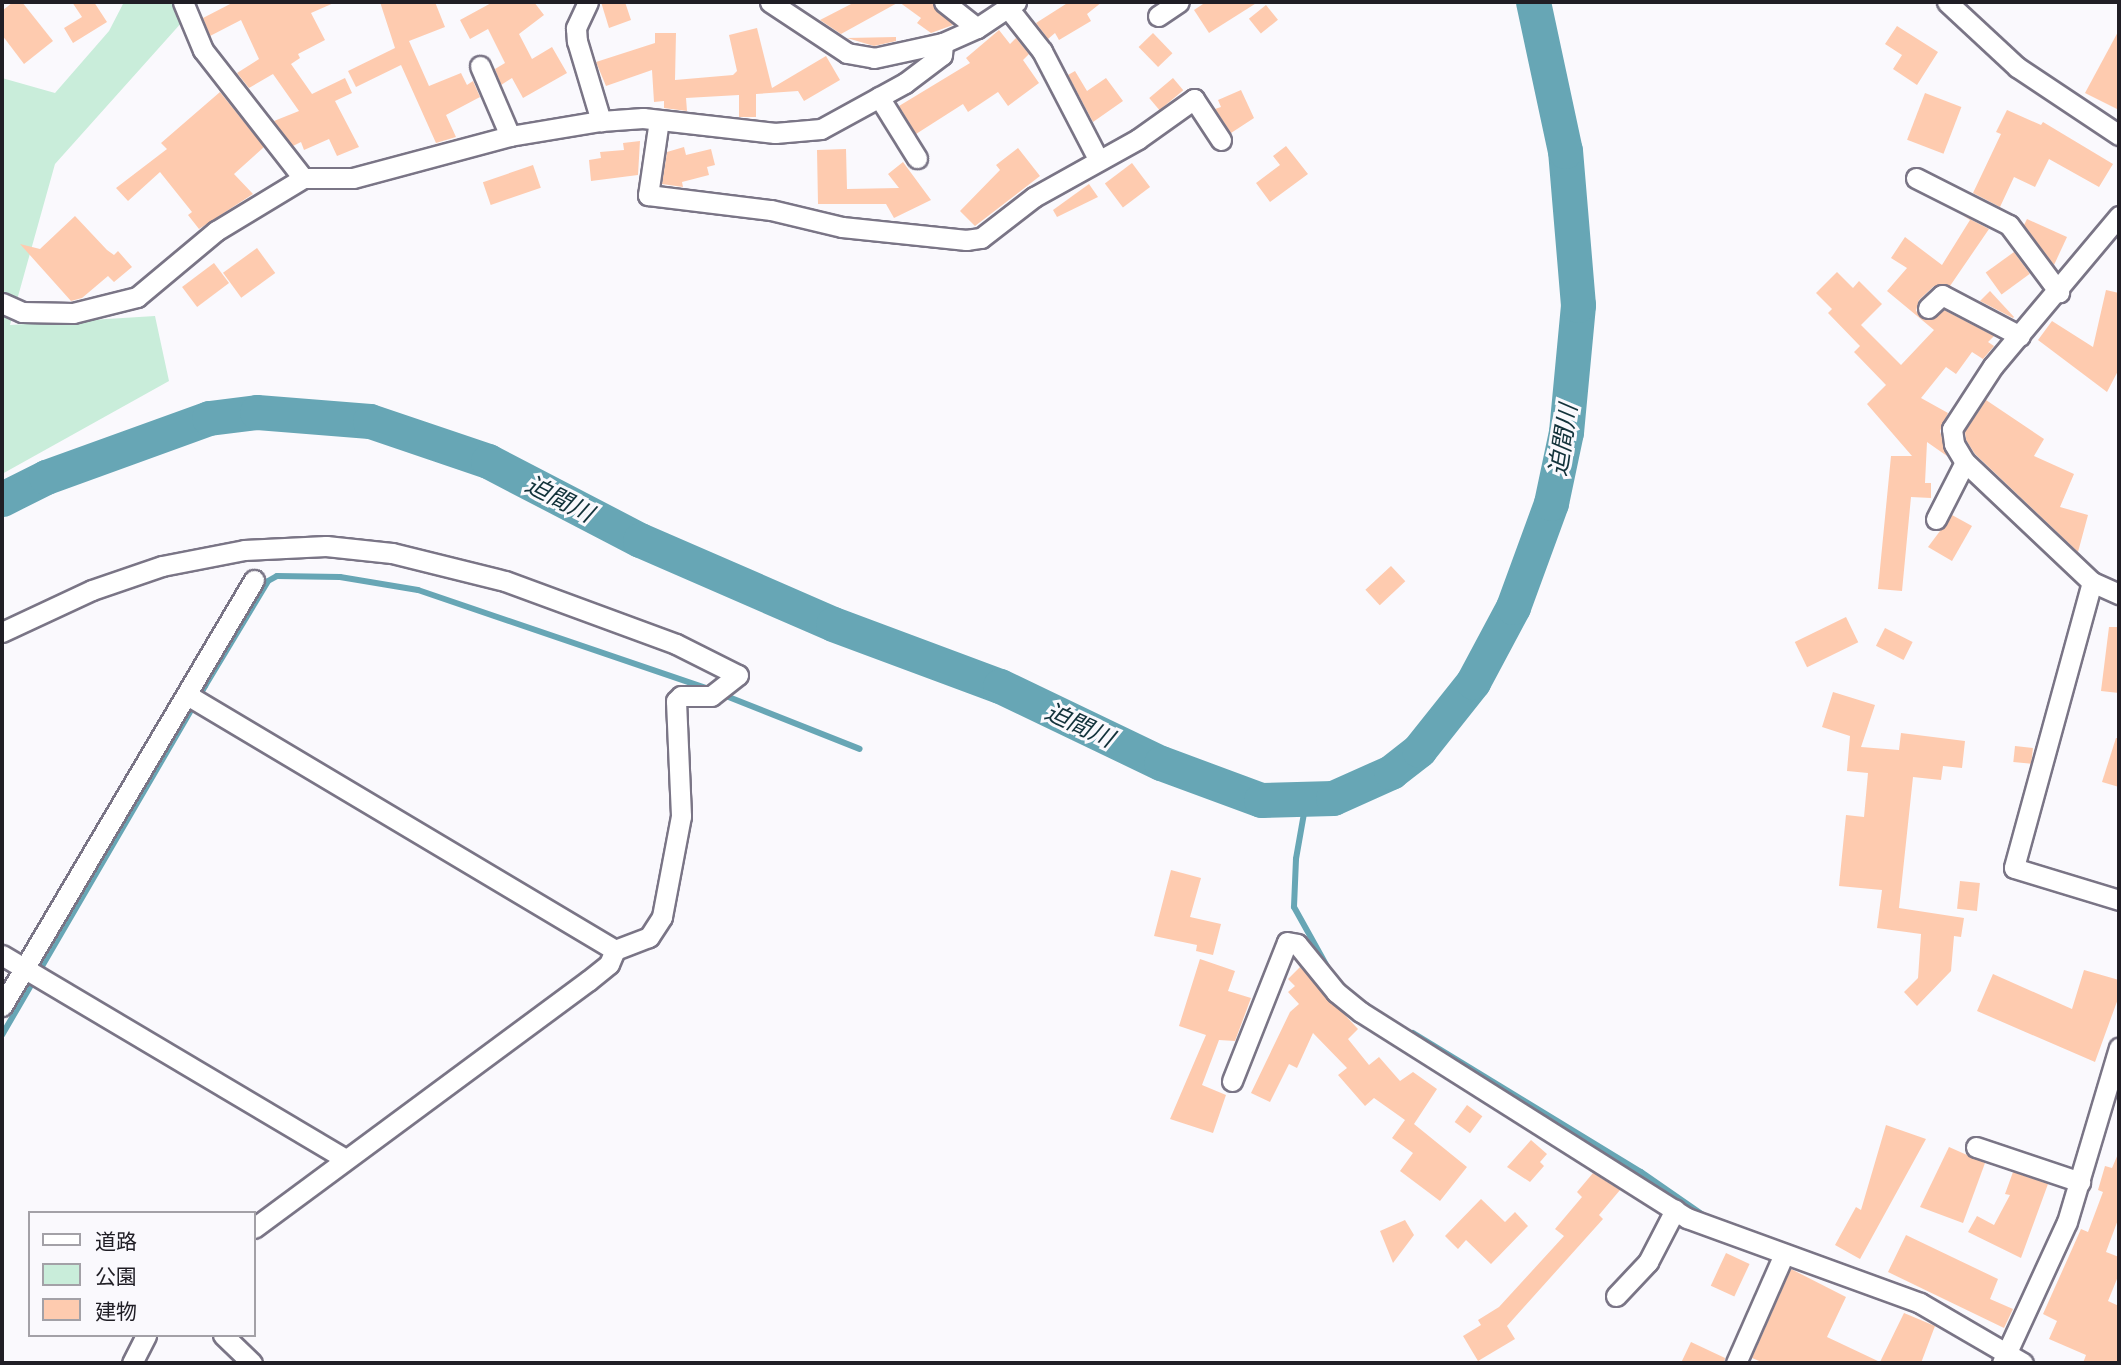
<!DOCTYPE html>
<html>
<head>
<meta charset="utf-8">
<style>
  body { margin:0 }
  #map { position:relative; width:2121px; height:1365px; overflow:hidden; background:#faf9fd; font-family:Lato,"Noto Sans JP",sans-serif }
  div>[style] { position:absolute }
  .green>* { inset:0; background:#c9edda }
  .stream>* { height:6px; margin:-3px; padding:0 3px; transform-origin:3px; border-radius:3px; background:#67a6b5 }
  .river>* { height:35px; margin:-17.5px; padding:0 17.5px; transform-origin:17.5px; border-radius:17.5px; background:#67a6b5 }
  .building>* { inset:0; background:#fecbaf; transform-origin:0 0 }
  .roads { filter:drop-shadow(2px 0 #7a7586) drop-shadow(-2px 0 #7a7586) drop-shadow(0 2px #7a7586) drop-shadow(0 -2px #7a7586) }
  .minor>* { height:19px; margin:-9.5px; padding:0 9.5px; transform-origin:9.5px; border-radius:9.5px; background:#fff }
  span { translate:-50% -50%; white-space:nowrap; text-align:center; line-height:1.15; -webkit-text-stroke:6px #faf9fd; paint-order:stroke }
  .water-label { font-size:24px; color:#12323a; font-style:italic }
  .frame { position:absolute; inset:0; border:4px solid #201e25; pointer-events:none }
  .legend { position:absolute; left:28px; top:1211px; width:228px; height:126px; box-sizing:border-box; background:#faf9fd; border:2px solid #a3a1a7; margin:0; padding:9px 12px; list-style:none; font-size:21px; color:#201e25 }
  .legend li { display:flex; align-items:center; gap:14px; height:35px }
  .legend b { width:35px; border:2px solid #a3a1a7 }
</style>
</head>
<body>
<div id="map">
  <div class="green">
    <div style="clip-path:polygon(124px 2px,200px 2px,55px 164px,10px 325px,155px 316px,169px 381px,2px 474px,2px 78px,55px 93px,109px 31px)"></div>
  </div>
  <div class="stream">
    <div style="left:721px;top:694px;width:149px;rotate:21.6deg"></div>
    <div style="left:1306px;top:802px;width:58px;rotate:100deg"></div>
    <div style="left:1296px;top:859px;width:48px;rotate:92.4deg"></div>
    <div style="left:1294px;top:907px;width:72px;rotate:60.9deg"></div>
    <div style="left:1413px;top:1033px;width:267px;rotate:31.4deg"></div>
    <div style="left:1641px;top:1172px;width:75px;rotate:34.7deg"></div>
    <div style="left:2px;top:1035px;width:404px;rotate:-59.8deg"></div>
    <div style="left:205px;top:686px;width:122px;rotate:-59deg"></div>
    <div style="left:268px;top:581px;width:10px;rotate:-29deg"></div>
    <div style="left:277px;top:576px;width:63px;rotate:0.9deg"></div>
    <div style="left:340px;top:577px;width:79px;rotate:9.5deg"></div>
    <div style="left:418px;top:590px;width:306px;rotate:18.8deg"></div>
  </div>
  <div class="river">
    <div style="left:2px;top:499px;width:49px;rotate:-26.6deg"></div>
    <div style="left:46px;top:477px;width:173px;rotate:-19.9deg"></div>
    <div style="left:209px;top:418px;width:48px;rotate:-7.1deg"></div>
    <div style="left:257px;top:412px;width:113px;rotate:4.6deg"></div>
    <div style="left:370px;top:421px;width:125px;rotate:18.7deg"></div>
    <div style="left:488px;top:461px;width:171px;rotate:27.5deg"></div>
    <div style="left:640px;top:540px;width:210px;rotate:23.5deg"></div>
    <div style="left:833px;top:624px;width:178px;rotate:20.4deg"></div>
    <div style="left:1000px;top:686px;width:178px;rotate:25.6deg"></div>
    <div style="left:1161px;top:763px;width:107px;rotate:20.3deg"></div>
    <div style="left:1261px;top:800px;width:72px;rotate:-1.6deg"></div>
    <div style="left:1333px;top:798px;width:64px;rotate:-24.1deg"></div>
    <div style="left:1391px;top:772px;width:36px;rotate:-38deg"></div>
    <div style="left:1419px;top:750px;width:87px;rotate:-51.5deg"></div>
    <div style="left:1473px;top:682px;width:85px;rotate:-61.9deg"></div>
    <div style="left:1513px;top:607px;width:111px;rotate:-69.9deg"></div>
    <div style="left:1551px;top:503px;width:73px;rotate:-78.1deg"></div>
    <div style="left:1566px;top:432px;width:128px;rotate:-84.6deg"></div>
    <div style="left:1578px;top:305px;width:155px;rotate:-94.8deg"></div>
    <div style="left:1565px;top:151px;width:152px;rotate:-102.1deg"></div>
  </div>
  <div class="building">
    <div style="clip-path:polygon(13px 2px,22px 2px,53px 41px,24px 64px,2px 35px,2px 11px)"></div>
    <div style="clip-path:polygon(72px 2px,94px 2px,107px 22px,73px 43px,64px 28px,82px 17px)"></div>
    <div style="clip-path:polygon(234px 2px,336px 2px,311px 13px,325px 40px,298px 54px,300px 58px,291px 64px,312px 94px,345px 78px,352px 93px,335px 101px,359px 147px,337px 156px,329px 139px,304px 150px,301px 142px,293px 146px,274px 121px,299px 111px,273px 74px,249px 88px,237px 73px,259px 59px,241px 20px,210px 36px,203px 18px)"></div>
    <div style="clip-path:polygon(380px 2px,435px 2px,445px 27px,409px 41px,429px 86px,461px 73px,467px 85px,473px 81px,480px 97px,446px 115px,456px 137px,436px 143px,401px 65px,356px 87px,348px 71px,395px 48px)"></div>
    <div style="clip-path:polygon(493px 2px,534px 2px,544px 15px,519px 34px,532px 59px,552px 47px,567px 73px,523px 98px,512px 78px,501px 85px,495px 69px,505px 63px,488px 29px,470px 39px,460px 20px)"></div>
    <div style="clip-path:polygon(601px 2px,625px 2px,631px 20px,609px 28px)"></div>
    <div style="clip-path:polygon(855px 2px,932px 2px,953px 25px,931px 33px,917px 23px,921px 18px,899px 2px,841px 34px,820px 20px)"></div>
    <div style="clip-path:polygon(1069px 2px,1102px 2px,1087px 14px,1091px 21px,1059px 40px,1055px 33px,1048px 39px,1036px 23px)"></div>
    <div style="clip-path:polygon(1206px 2px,1258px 2px,1209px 33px,1194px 10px)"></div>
    <div style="left:1266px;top:5px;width:19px;height:22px;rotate:51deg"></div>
    <div style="clip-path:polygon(1897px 26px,1938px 52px,1917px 85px,1893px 69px,1902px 55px,1885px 44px)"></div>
    <div style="clip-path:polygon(757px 28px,772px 88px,826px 56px,840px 80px,804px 101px,798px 91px,756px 94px,756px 117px,739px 117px,739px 95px,686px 98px,687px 111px,664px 108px,664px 101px,654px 102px,652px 70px,606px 86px,596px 62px,655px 43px,655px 33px,676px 33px,675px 80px,733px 75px,737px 71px,729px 35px)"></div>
    <div style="clip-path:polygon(999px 30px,1010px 44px,1016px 38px,1029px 54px,1023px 60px,1039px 83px,1008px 106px,998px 92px,968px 112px,963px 104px,916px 134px,899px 106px,970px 63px,966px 58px)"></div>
    <div style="clip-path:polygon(2119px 30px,2119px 110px,2085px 93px)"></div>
    <div style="left:1153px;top:33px;width:28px;height:20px;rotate:46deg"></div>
    <div style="clip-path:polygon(896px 37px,896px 41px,874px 46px,847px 38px)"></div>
    <div style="clip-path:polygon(1075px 71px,1087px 91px,1106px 78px,1123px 101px,1093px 122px,1068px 75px)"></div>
    <div style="left:1173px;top:78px;width:16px;height:31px;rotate:50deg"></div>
    <div style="clip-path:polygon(1241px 90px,1254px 118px,1231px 133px,1215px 109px,1221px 107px,1218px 100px)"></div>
    <div style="clip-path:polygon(220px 92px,264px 147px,234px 174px,253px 194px,199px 229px,188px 215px,192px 212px,160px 172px,128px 201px,116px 188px,167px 149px,161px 143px)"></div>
    <div style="left:1925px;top:93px;width:39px;height:50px;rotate:21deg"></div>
    <div style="clip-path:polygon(2007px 110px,2041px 125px,2043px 122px,2113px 164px,2099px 187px,2049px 159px,2035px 187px,2014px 177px,2000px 207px,1973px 193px,2001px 134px,1996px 132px)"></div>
    <div style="clip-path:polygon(640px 141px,638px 175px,591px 181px,589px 160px,601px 158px,600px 152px,624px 150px,623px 143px)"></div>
    <div style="clip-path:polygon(1286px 146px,1308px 174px,1270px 202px,1256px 183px,1280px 165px,1273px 156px)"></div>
    <div style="clip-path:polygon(684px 147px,686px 155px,711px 149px,715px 165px,707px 167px,709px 175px,682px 182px,683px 187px,662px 184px,667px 152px)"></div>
    <div style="clip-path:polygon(1018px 148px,1040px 176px,975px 226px,960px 211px,1000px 170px,996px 165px)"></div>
    <div style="clip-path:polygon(846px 149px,847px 189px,899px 188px,888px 174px,903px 162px,931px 200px,894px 218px,886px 204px,818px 204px,817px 150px)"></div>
    <div style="left:1132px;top:163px;width:30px;height:34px;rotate:53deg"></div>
    <div style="left:533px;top:165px;width:24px;height:53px;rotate:71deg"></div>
    <div style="clip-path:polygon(1089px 184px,1098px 197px,1057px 217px,1053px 210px)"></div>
    <div style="clip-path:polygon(1962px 215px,1989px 229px,1950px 286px,1934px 286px,1919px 300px,1916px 311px,1930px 320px,1944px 310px,1994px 336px,1988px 342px,1994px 346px,1983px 359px,1972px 352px,1956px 374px,1946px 367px,1921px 398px,1948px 413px,1940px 431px,1947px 456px,1927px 442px,1925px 483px,1931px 483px,1931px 498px,1911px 497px,1902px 591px,1878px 589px,1891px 456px,1912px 456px,1867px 404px,1886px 385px,1854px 352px,1860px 346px,1828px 313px,1832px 309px,1816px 293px,1837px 272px,1853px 288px,1859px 281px,1882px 304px,1861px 325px,1901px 365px,1934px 330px,1887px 291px,1907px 268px,1891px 258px,1905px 237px,1942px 265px,1970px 220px)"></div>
    <div style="clip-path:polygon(75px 216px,107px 250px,114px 255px,118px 251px,132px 267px,114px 282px,108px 276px,82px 298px,71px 301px,20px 244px,40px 249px)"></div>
    <div style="clip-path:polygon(2027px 219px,2067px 237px,2054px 265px,2024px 225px)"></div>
    <div style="left:257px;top:248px;width:31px;height:42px;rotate:54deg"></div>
    <div style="left:2014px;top:252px;width:27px;height:35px;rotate:54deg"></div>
    <div style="left:214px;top:263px;width:25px;height:40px;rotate:53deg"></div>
    <div style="clip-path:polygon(2106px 290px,2119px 293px,2119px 369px,2107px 392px,2038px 340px,2052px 321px,2093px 347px)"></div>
    <div style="clip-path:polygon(1990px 291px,2014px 317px,2013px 318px,1980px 301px)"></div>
    <div style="clip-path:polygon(1986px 400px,2044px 439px,2034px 456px,2074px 474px,2060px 507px,2088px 515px,2078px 552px,1975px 454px,1966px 440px,1965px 432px)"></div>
    <div style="clip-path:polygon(1952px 515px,1972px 526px,1952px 561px,1928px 547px)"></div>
    <div style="left:1391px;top:566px;width:21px;height:35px;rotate:47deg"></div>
    <div style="left:1846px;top:617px;width:28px;height:57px;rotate:64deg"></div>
    <div style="clip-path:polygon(2109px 627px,2119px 627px,2119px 693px,2101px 691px)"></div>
    <div style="left:1885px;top:628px;width:31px;height:20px;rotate:27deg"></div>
    <div style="clip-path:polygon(1833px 692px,1875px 705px,1861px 747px,1899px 750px,1901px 733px,1965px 741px,1962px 768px,1943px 766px,1941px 780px,1913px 777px,1899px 908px,1964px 918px,1961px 937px,1954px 936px,1951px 971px,1917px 1006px,1904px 992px,1918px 978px,1921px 934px,1877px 928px,1882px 890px,1839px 886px,1846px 815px,1864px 817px,1868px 773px,1847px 771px,1850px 736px,1822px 727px)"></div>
    <div style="clip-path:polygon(2116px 738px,2119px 738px,2119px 787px,2102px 782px)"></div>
    <div style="left:2015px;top:746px;width:18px;height:16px;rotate:6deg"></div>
    <div style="clip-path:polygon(1171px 870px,1201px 878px,1190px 917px,1221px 924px,1213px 955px,1196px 951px,1197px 945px,1154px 936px)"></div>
    <div style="left:1960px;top:881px;width:20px;height:28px;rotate:6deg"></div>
    <div style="clip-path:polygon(1200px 959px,1235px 971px,1228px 991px,1251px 998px,1235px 1041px,1219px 1040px,1202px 1085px,1226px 1095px,1213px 1133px,1170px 1119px,1206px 1035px,1179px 1026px)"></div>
    <div style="clip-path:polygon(1300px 967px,1358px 1029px,1348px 1039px,1369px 1065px,1379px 1057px,1400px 1081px,1413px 1072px,1437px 1089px,1414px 1124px,1467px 1167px,1440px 1201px,1400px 1171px,1413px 1153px,1392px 1138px,1405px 1120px,1374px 1098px,1365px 1106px,1338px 1075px,1347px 1068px,1313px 1033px,1297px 1068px,1289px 1064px,1270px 1102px,1251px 1093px,1290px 1012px,1299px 1004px,1288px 992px,1295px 986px,1288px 979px)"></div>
    <div style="clip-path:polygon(2084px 970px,2119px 980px,2119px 996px,2095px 1062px,1977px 1011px,1993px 974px,2072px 1009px)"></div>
    <div style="left:1467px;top:1105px;width:19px;height:21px;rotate:36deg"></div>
    <div style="clip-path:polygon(1886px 1125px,1926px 1139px,1860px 1259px,1835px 1245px,1856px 1207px,1861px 1210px)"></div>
    <div style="clip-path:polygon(1531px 1140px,1547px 1154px,1540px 1162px,1544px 1166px,1530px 1182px,1507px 1167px)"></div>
    <div style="clip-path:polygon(1949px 1147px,1985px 1163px,1963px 1223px,1920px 1207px)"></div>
    <div style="clip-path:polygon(2118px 1154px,2119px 1217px,2106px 1252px,2119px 1257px,2119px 1274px,2108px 1301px,2119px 1306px,2119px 1363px,2083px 1363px,2086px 1355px,2049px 1339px,2057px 1321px,2043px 1314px,2081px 1229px,2088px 1232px,2103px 1192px,2098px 1190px,2105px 1166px,2112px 1168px)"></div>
    <div style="clip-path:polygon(2013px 1172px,2048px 1184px,2021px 1258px,1968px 1232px,1977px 1216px,1994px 1225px,2010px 1195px,2005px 1194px)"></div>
    <div style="clip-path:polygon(1593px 1173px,1620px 1190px,1599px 1215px,1603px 1219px,1507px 1326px,1515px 1339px,1478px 1361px,1463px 1336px,1481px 1325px,1478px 1320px,1499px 1307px,1564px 1236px,1555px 1229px,1582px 1197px,1577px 1192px)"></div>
    <div style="clip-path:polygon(1481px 1199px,1505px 1222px,1515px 1212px,1528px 1226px,1491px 1264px,1466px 1240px,1458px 1249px,1445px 1236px)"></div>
    <div style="clip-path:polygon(1405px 1220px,1414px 1235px,1393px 1263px,1380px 1231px)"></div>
    <div style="clip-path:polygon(1906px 1235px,1998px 1279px,1990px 1299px,2013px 1309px,2004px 1328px,1888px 1272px)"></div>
    <div style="left:1726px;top:1253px;width:26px;height:36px;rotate:25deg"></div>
    <div style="clip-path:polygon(1791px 1269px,1846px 1297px,1827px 1337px,1880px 1362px,1904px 1313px,1935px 1326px,1921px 1363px,1764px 1363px,1752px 1358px)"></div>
    <div style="clip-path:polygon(1691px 1342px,1725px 1358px,1724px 1363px,1681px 1363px)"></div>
  </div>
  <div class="roads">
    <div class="minor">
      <div style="left:183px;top:2px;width:52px;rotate:67.4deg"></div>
      <div style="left:203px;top:50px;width:162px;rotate:52deg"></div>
      <div style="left:588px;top:2px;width:29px;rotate:115deg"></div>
      <div style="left:576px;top:28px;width:13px;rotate:86deg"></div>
      <div style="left:577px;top:41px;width:84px;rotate:73.3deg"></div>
      <div style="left:770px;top:2px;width:92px;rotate:33.5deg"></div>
      <div style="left:847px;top:53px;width:27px;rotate:10deg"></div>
      <div style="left:874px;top:58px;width:71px;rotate:-12.3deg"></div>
      <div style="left:943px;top:43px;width:37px;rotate:-24deg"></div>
      <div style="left:977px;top:28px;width:47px;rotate:-33.7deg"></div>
      <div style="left:944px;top:2px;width:42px;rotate:38.2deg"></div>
      <div style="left:1947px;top:2px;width:96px;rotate:42.9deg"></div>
      <div style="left:2017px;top:67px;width:123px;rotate:33.7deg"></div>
      <div style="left:1008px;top:8px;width:55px;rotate:51.7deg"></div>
      <div style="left:1042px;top:51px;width:122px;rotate:62.6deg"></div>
      <div style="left:1158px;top:16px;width:25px;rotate:-34deg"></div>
      <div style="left:480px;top:66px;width:76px;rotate:66.8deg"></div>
      <div style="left:879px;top:97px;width:72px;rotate:58.1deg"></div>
      <div style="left:659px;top:120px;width:76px;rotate:98.3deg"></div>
      <div style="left:648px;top:195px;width:124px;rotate:7deg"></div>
      <div style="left:771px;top:210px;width:73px;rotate:13.5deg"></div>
      <div style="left:842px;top:227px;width:125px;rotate:6deg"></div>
      <div style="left:966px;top:240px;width:15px;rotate:-8deg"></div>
      <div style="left:981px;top:238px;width:67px;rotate:-37.7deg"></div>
      <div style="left:1034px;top:197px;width:119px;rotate:-29.1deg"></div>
      <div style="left:1138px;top:139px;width:69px;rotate:-35.5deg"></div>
      <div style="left:1194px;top:99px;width:49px;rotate:56.6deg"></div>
      <div style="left:1916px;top:178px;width:104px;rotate:26.8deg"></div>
      <div style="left:2009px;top:225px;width:84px;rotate:53.3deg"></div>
      <div style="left:2119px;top:216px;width:196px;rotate:130deg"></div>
      <div style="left:1993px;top:366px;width:75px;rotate:123.1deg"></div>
      <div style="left:1952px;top:429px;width:15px;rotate:82deg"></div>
      <div style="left:1954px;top:444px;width:21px;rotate:59deg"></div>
      <div style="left:1965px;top:462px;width:175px;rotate:43.4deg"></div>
      <div style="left:2092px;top:582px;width:30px;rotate:24deg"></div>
      <div style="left:2px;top:303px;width:22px;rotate:24deg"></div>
      <div style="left:22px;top:312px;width:51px;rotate:1.1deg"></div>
      <div style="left:73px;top:313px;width:66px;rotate:-14deg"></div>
      <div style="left:137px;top:297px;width:103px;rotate:-39.9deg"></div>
      <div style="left:216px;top:231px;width:102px;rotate:-31.3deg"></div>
      <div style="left:303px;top:178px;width:50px"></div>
      <div style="left:353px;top:178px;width:163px;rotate:-15deg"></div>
      <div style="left:510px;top:136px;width:92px;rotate:-9.4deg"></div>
      <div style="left:601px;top:121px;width:42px;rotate:-4.1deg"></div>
      <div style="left:643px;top:118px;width:133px;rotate:6.5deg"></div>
      <div style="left:775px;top:133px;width:46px;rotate:-5deg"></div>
      <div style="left:821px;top:129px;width:96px;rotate:-28.7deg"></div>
      <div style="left:905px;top:83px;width:46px;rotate:-37.1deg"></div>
      <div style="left:942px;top:55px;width:12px;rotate:-85deg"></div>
      <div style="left:1928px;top:308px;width:19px;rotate:-43deg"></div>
      <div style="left:1942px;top:295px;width:88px;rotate:27.7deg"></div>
      <div style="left:1936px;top:519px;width:64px;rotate:-63deg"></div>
      <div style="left:2092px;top:582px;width:296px;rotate:105.3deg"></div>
      <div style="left:2014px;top:868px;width:110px;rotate:16.9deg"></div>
      <div style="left:2px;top:632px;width:99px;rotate:-25deg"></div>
      <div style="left:92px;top:590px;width:74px;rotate:-18.9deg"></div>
      <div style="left:162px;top:566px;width:84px;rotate:-11deg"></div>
      <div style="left:244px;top:550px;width:82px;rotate:-2.8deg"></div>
      <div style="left:326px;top:546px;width:66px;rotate:6.1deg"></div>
      <div style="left:392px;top:553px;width:116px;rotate:13.9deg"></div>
      <div style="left:505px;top:581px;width:182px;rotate:20.2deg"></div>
      <div style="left:676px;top:644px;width:69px;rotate:26.6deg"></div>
      <div style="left:738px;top:675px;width:34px;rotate:142deg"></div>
      <div style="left:711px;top:696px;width:30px;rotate:180deg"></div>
      <div style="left:681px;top:696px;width:7px;rotate:135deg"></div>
      <div style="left:676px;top:701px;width:115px;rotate:87.5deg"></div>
      <div style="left:681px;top:816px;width:103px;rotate:100.7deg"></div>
      <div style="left:662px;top:917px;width:24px;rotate:123deg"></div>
      <div style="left:649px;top:937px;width:36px;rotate:159deg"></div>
      <div style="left:615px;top:950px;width:498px;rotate:-149.2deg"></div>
      <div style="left:2px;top:955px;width:398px;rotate:30.7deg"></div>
      <div style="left:2px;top:1006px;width:495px;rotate:-59.4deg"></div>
      <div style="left:1232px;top:1081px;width:149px;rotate:-68.4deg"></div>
      <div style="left:1287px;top:942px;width:10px;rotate:11deg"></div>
      <div style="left:1297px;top:944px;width:62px;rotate:50.9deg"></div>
      <div style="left:1336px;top:992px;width:32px;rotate:39deg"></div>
      <div style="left:1361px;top:1012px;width:386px;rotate:32.3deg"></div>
      <div style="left:1687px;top:1218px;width:248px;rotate:20deg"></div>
      <div style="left:1920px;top:1303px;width:119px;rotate:30.2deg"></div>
      <div style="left:1976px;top:1147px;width:110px;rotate:18.6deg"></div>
      <div style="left:254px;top:1228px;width:415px;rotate:-36.5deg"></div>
      <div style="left:588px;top:981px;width:27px;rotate:-39deg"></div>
      <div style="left:609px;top:964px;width:15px;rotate:-67deg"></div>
      <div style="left:1616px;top:1296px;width:47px;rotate:-46.7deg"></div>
      <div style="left:1648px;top:1262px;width:59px;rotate:-62.6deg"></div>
      <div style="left:223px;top:1335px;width:40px;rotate:44deg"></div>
      <div style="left:132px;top:1363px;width:31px;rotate:-63deg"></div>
      <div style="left:1736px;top:1363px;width:119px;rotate:-66.2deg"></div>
      <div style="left:2002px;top:1363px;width:155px;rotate:-65.3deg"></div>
      <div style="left:2067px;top:1222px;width:182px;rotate:-73.4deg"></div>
    </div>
  </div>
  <div class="water-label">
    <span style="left:1562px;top:440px;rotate:-81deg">迫間川</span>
    <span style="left:560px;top:498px;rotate:27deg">迫間川</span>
    <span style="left:1080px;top:724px;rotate:25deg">迫間川</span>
  </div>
  <div class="frame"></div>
  <ul class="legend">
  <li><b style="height:9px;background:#fff"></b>道路</li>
  <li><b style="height:19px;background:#c9edda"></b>公園</li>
  <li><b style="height:19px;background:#fecbaf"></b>建物</li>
  </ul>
</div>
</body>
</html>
